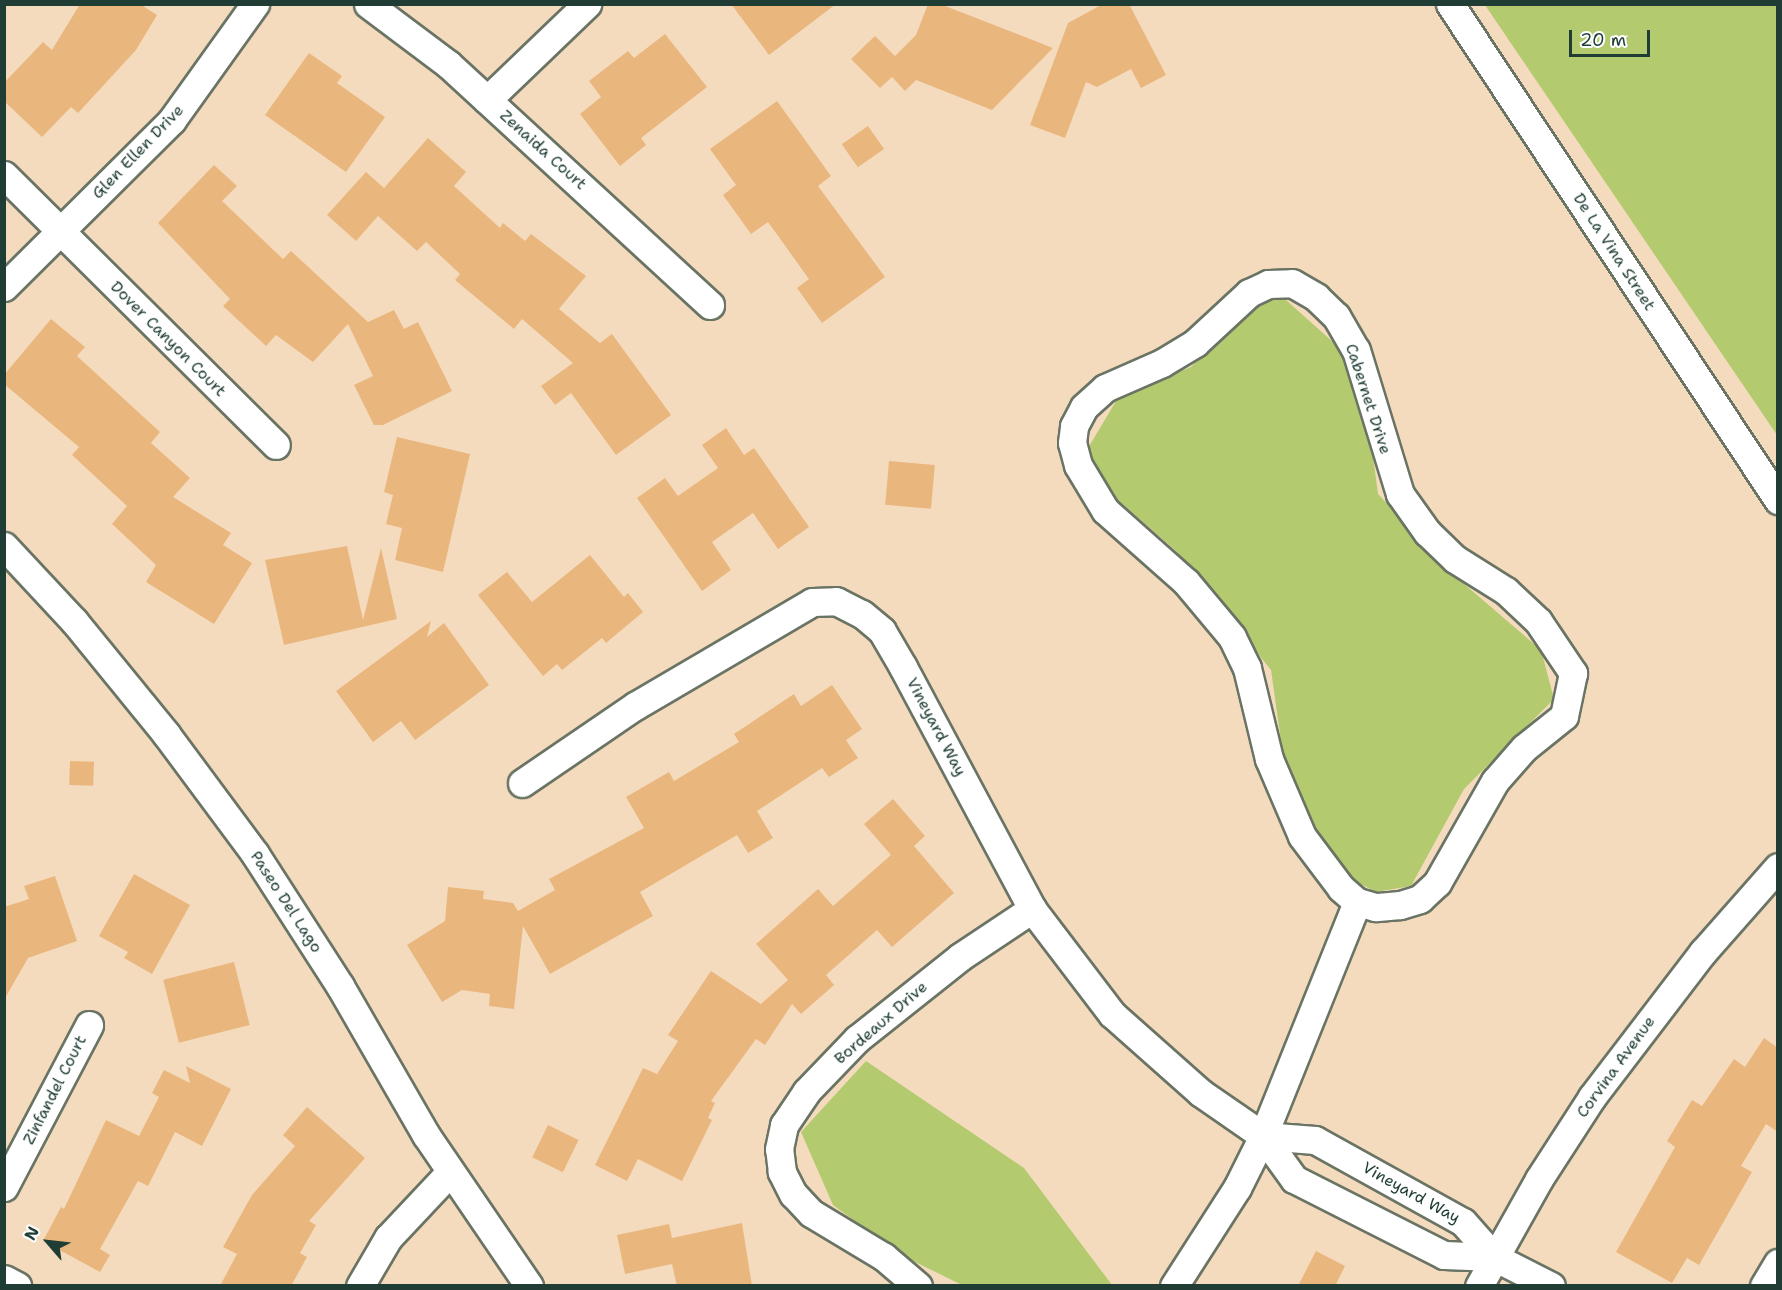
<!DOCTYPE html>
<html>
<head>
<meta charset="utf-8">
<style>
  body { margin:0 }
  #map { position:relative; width:1782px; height:1290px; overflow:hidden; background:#f5dbbe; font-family:"Shantell Sans",sans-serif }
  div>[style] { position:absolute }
  .green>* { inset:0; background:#b3ca6f }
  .building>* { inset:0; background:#e9b77e; transform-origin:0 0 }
  .roads { filter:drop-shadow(2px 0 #6a7464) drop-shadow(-2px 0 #6a7464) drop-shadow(0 2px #6a7464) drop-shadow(0 -2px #6a7464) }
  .minor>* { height:27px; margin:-13.5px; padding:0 13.5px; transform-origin:13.5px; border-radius:13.5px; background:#fff }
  span { translate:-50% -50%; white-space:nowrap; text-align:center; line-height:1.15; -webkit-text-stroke:4.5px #fff; paint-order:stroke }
  .street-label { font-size:16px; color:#1f3d34 }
  .frame { position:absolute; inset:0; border:6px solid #1f3d34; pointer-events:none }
  .north { position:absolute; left:18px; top:1212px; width:60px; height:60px; -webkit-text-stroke:4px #fff; paint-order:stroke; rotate:298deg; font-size:16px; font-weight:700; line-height:24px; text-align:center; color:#1f3d34 }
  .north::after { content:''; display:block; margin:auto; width:21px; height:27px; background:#1f3d34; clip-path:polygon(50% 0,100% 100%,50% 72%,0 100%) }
  .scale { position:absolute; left:1569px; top:30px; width:81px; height:27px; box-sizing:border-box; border:3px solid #1f3d34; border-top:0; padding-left:8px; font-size:18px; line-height:21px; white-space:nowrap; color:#1f3d34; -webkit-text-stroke:4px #fff; paint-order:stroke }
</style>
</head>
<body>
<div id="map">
  <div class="green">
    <div style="clip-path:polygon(1485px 5px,1777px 5px,1777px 435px)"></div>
    <div style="clip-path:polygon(1268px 284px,1361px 367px,1378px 494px,1456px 577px,1541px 650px,1554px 699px,1464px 789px,1411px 886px,1376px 892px,1325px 865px,1284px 762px,1271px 670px,1175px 550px,1078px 465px,1119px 396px,1191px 367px)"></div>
    <div style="clip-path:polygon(866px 1061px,1024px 1168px,1112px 1285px,962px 1285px,901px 1255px,833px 1205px,801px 1132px)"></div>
  </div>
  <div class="building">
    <div style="clip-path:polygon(80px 4px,140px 4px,157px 15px,136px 50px,78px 113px,71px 107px,42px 137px,4px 101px,4px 83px,43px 42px,52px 50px)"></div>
    <div style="clip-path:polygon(731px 4px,836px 4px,769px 55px)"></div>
    <div style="clip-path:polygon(928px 4px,940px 4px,1053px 48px,992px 110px,916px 80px,905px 91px,892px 77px,880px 88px,851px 59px,875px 36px,895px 56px,916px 35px)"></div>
    <div style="clip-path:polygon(1103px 4px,1129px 4px,1166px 75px,1141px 88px,1131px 69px,1097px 87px,1086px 82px,1065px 138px,1030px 125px,1068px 23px)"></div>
    <div style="clip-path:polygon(665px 34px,707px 87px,641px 138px,646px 145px,620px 166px,580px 114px,601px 97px,589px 81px,628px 51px,634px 58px)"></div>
    <div style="clip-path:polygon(309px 53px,342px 76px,337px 83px,385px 117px,346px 172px,265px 115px)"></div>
    <div style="clip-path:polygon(777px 101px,831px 176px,818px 186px,885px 277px,822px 323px,797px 288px,809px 279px,768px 222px,751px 234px,723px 195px,736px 185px,710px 149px)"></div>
    <div style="left:868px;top:126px;width:28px;height:32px;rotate:55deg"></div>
    <div style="clip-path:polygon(428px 138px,466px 172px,454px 186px,500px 228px,503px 223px,525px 241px,531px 234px,586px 276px,559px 309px,600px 343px,612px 334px,671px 415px,616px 455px,571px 393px,555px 405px,541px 386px,573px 363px,522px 319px,514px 329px,455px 280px,460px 274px,426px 242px,417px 251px,378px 216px,356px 241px,327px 215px,366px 172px,384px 188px)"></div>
    <div style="clip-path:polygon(214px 165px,237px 186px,222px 201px,283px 259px,291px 251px,368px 322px,394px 310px,404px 329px,418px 322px,452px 391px,383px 425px,374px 425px,354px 385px,373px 376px,348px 324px,313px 362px,276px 335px,266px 346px,223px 306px,230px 299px,158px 223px)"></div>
    <div style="clip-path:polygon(51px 319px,85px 347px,77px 356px,160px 432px,151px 443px,190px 478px,173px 497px,231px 533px,223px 545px,252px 563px,214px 624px,146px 582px,156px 565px,112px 524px,127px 506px,72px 455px,79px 447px,4px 384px,4px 375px)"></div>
    <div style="clip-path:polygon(726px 428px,744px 455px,754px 448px,809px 527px,778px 549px,753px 513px,712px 542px,731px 570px,702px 591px,637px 498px,665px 478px,678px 496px,718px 468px,702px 445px)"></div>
    <div style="clip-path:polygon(397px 437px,470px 454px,443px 572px,395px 560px,402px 528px,386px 524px,393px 495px,384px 492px)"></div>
    <div style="left:889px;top:461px;width:46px;height:44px;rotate:5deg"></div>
    <div style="clip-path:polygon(347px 546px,363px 620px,381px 548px,397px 619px,284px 645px,265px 560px)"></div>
    <div style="clip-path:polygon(590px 555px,624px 597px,628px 593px,643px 612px,606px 643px,602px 638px,562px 670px,557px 664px,543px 676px,478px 595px,507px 572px,532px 602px)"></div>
    <div style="clip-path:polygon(431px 621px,427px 637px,444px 623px,489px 685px,415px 740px,401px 721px,373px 742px,336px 691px)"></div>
    <div style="clip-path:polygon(832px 685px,862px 729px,846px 740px,858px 758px,829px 777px,822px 768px,757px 811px,773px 838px,748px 853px,737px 835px,640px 892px,653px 916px,550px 974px,523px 926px,514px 1009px,489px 1006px,490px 994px,462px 990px,442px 1002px,407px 945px,445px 921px,448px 887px,484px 891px,483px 899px,513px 903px,518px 911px,555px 890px,549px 879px,644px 828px,626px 797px,669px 772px,674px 781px,739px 742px,734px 734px,794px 694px,801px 706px)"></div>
    <div style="left:70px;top:761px;width:24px;height:24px;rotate:2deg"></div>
    <div style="clip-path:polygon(893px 799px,925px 836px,914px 846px,954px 893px,892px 947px,877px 930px,826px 975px,834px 985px,801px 1014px,792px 1004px,765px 1045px,756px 1039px,711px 1101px,715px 1103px,708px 1118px,712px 1120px,682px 1181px,638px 1159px,627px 1181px,595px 1165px,643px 1068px,657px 1074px,678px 1041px,668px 1035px,711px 971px,761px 1004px,788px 980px,756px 944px,818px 889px,833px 906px,891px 855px,864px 824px)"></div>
    <div style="clip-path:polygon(134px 874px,190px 905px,152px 974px,124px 958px,128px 952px,99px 936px)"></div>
    <div style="clip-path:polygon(55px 876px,77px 941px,28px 958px,4px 1000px,4px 907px,29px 899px,24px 886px)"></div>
    <div style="left:234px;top:962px;width:65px;height:73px;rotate:76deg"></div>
    <div style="clip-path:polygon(1764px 1038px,1778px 1048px,1778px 1132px,1766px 1124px,1741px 1166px,1752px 1172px,1699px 1265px,1687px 1258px,1672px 1283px,1616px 1252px,1675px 1147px,1667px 1141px,1692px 1100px,1702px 1106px,1734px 1059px,1745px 1067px)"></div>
    <div style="clip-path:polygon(186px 1066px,231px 1089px,202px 1146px,175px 1132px,148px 1186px,138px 1181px,100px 1249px,110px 1255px,100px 1272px,43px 1241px,61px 1207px,64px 1209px,106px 1120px,139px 1136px,159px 1097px,152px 1093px,164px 1070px,190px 1083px)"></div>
    <div style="clip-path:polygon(307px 1107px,365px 1158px,309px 1221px,316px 1225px,300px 1253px,307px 1257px,291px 1286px,220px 1286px,237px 1254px,223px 1247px,252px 1195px,295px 1146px,283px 1135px)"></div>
    <div style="left:548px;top:1125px;width:34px;height:36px;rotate:26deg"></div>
    <div style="clip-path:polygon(742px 1223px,752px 1286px,677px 1286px,672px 1264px,625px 1274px,617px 1235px,669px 1224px,672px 1238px)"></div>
    <div style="clip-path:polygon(1316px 1251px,1345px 1266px,1335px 1286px,1298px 1286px)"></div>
  </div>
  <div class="roads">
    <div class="minor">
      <div style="left:368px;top:4px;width:100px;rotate:36.9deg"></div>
      <div style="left:448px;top:64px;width:356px;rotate:42.6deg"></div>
      <div style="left:1450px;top:4px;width:595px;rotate:56.52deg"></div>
      <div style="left:487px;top:100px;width:139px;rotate:-43.8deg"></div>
      <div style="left:4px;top:175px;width:383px;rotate:44.8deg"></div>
      <div style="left:1292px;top:283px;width:28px;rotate:30deg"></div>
      <div style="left:1316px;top:297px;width:28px;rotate:44deg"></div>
      <div style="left:1336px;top:316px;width:39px;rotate:60deg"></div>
      <div style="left:1356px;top:350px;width:151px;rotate:73deg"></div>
      <div style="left:1400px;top:494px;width:47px;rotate:54.6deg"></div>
      <div style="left:1427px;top:532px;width:39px;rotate:44deg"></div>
      <div style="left:1455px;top:559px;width:60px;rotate:32.1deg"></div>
      <div style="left:1506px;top:591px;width:44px;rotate:43.2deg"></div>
      <div style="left:1538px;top:621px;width:63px;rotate:56.1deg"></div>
      <div style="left:1573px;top:673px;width:44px;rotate:101.8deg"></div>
      <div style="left:1564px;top:716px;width:51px;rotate:141.3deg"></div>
      <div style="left:1524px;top:748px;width:44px;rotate:131.3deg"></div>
      <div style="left:1495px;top:781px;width:117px;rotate:119.6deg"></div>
      <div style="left:1437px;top:883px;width:23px;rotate:137deg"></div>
      <div style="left:1420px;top:899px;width:21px;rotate:163deg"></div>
      <div style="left:1400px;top:905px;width:25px;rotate:175deg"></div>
      <div style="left:1375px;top:907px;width:19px;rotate:-164deg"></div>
      <div style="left:1357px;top:902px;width:21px;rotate:-139deg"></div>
      <div style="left:1341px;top:888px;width:65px;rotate:-126.9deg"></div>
      <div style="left:1302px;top:836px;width:84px;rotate:-113.2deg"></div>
      <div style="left:1269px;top:759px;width:94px;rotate:-103.6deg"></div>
      <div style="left:1247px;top:668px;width:34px;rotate:-116deg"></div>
      <div style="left:1232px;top:637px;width:72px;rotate:-129.9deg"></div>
      <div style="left:1186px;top:582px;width:108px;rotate:-138.4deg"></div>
      <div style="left:1105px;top:510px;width:52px;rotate:-121deg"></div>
      <div style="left:1078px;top:465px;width:23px;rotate:-105deg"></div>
      <div style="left:1072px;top:443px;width:17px;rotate:-83deg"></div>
      <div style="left:1074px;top:426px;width:21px;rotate:-62deg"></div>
      <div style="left:1084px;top:407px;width:28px;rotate:-42deg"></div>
      <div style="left:1105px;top:388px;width:62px;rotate:-23.7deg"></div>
      <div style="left:1162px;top:363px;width:39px;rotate:-31deg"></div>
      <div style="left:1195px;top:343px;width:74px;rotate:-42.8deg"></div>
      <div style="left:1249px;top:293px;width:21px;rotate:-25deg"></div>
      <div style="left:1268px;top:284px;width:24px;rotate:-2deg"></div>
      <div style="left:4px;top:287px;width:237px;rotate:-44.8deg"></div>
      <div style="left:172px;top:120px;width:143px;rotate:-54.4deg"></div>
      <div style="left:4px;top:546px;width:103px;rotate:47deg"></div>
      <div style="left:74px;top:621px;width:146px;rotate:50.8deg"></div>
      <div style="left:166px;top:734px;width:149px;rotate:53.4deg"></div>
      <div style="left:255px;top:854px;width:157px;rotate:57.2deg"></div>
      <div style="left:340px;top:986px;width:172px;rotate:60deg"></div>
      <div style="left:426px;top:1135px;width:183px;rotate:55.7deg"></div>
      <div style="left:522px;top:783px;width:137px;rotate:-34.3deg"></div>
      <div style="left:635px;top:706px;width:205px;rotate:-30.4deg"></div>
      <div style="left:812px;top:602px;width:24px;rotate:-2deg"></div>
      <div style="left:836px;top:601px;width:29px;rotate:27deg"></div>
      <div style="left:862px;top:614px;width:26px;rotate:40deg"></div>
      <div style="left:882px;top:631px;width:42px;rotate:59.7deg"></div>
      <div style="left:903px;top:667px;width:274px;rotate:61.9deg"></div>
      <div style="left:1032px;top:909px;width:132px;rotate:52.7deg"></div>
      <div style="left:1112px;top:1014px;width:119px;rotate:41.6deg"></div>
      <div style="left:1201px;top:1093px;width:75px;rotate:34.7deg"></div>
      <div style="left:1263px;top:1136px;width:53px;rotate:54.2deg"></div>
      <div style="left:1294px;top:1179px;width:168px;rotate:26.9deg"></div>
      <div style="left:1444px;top:1255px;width:50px;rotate:2.3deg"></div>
      <div style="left:1263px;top:1136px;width:52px;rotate:4.4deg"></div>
      <div style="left:1315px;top:1140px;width:169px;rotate:29deg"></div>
      <div style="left:1463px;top:1222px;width:47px;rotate:48.5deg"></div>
      <div style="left:1494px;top:1257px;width:64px;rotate:27deg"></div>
      <div style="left:4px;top:1187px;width:183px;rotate:-62.3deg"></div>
      <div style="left:4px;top:1279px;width:15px;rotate:28deg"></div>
      <div style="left:360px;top:1286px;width:56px;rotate:-59.7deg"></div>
      <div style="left:388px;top:1238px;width:91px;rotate:-46.8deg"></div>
      <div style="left:918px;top:1286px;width:45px;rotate:-139.5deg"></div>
      <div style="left:884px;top:1257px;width:85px;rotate:-148.9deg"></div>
      <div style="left:811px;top:1213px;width:26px;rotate:-133deg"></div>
      <div style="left:793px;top:1194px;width:25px;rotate:-117deg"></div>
      <div style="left:782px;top:1172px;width:23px;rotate:-97deg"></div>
      <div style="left:779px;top:1149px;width:25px;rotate:-78deg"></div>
      <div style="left:784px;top:1125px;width:40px;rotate:-56deg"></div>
      <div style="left:806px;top:1092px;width:74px;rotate:-46.1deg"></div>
      <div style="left:857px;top:1039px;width:132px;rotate:-38.5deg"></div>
      <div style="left:960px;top:957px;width:87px;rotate:-33.7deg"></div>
      <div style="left:1174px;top:1286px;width:117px;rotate:-57.3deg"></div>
      <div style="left:1237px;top:1188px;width:58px;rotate:-63.4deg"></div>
      <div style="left:1263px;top:1136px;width:252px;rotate:-68.1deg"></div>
      <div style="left:1479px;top:1286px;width:123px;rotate:-60.7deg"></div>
      <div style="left:1539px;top:1179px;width:98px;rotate:-57.1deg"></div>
      <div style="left:1592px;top:1097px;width:183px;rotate:-52.6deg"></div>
      <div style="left:1703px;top:952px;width:113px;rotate:-48.6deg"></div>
      <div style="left:1764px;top:1286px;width:27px;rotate:-59deg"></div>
    </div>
  </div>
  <div class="street-label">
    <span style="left:543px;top:150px;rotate:42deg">Zenaida Court</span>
    <span style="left:138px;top:152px;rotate:-46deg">Glen Ellen Drive</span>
    <span style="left:1614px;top:252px;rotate:57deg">De La Vina Street</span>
    <span style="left:168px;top:339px;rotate:45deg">Dover Canyon Court</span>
    <span style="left:1368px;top:399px;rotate:72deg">Cabernet Drive</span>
    <span style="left:936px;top:727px;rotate:62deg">Vineyard Way</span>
    <span style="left:286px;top:902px;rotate:57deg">Paseo Del Lago</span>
    <span style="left:881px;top:1023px;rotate:-41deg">Bordeaux Drive</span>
    <span style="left:1616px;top:1067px;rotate:-54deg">Corvina Avenue</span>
    <span style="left:55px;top:1090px;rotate:-63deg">Zinfandel Court</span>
    <span style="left:1411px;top:1193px;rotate:29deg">Vineyard Way</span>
  </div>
  <div class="frame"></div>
  <div class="north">N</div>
  <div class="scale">20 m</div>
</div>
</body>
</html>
